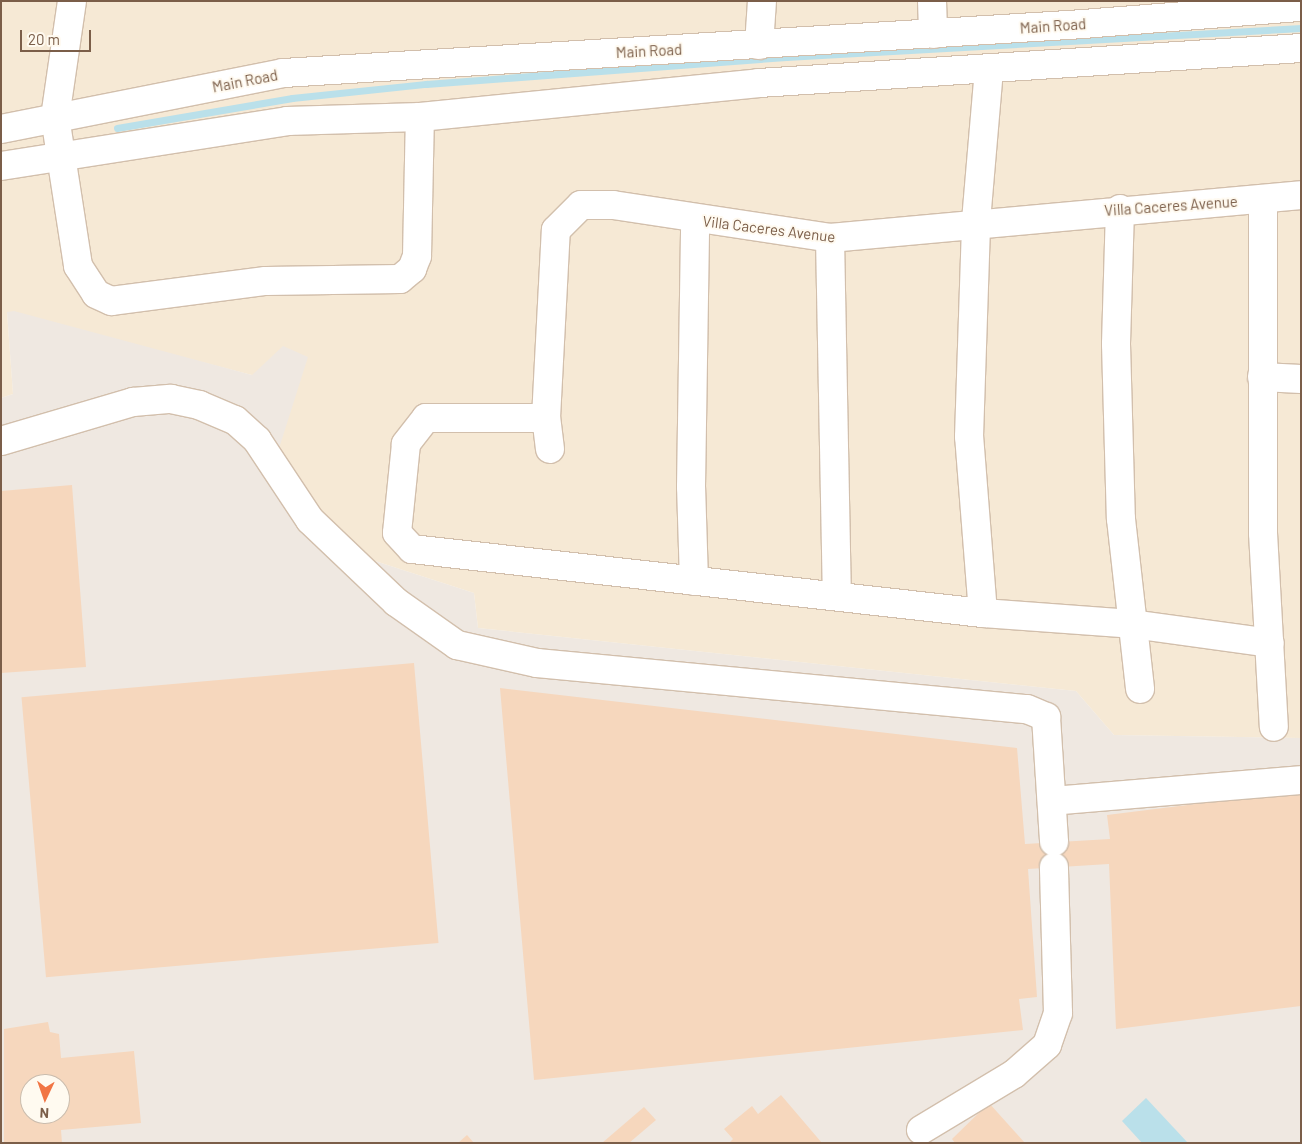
<!DOCTYPE html>
<html>
<head>
<meta charset="utf-8">
<style>
  body { margin:0 }
  #map { position:relative; width:1302px; height:1144px; overflow:hidden; background:#fef7e8; font-family:Barlow,sans-serif }
  div>[style] { position:absolute }
  .residential>* { inset:0; background:#f6e9d5 }
  .industrial>* { inset:0; background:#efe8e1 }
  .water>* { inset:0; background:#bae0ea }
  .stream>* { height:7px; margin:-3.5px; padding:0 3.5px; transform-origin:3.5px; border-radius:3.5px; background:#bae0ea }
  .building>* { inset:0; background:#f6d7bd; transform-origin:0 0 }
  .roads { filter:drop-shadow(1px 0 #d2bfac) drop-shadow(-1px 0 #d2bfac) drop-shadow(0 1px #d2bfac) drop-shadow(0 -1px #d2bfac) }
  .minor>* { height:28px; margin:-14px; padding:0 14px; transform-origin:14px; border-radius:14px; background:#fff }
  span { translate:-50% -50%; white-space:nowrap; text-align:center; line-height:1.15; -webkit-text-stroke:4px #fffaf0; paint-order:stroke }
  .street-label { font-size:15px; color:#7b5e49 }
  .frame { position:absolute; inset:0; border:2px solid #7b5e49; pointer-events:none }
  .north { position:absolute; left:20px; top:1074px; width:50px; height:50px; box-sizing:border-box; background:#fffaf0; border:1px solid #cabcad; border-radius:50%; rotate:183deg; font-size:14px; font-weight:700; line-height:20px; text-align:center; color:#7b5e49 }
  .north::after { content:''; display:block; margin:auto; width:18px; height:22px; background:#f17544; clip-path:polygon(50% 0,100% 100%,50% 72%,0 100%) }
  .scale { position:absolute; left:20px; top:30px; width:71px; height:22px; box-sizing:border-box; border:2px solid #7b5e49; border-top:0; padding-left:6px; font-size:15px; line-height:18px; white-space:nowrap; color:#7b5e49; -webkit-text-stroke:4px #fffaf0; paint-order:stroke }
</style>
</head>
<body>
<div id="map">
  <div class="residential">
    <div style="clip-path:polygon(1px 1px,1301px 1px,1301px 738px,1114px 735px,1076px 691px,478px 628px,474px 593px,372px 560px,285px 483px,252px 375px,7px 312px,13px 394px,1px 398px)"></div>
  </div>
  <div class="industrial">
    <div style="clip-path:polygon(evenodd,14px 311px,252px 375px,283px 346px,308px 357px,275px 461px,285px 483px,372px 560px,474px 593px,478px 628px,1076px 691px,1114px 735px,1301px 738px,1301px 1143px,1px 1143px,1px 398px,13px 394px,7px 312px,14px 311px,30px 1084px,60px 1084px,60px 1114px,30px 1114px,30px 1084px)"></div>
  </div>
  <div class="water">
    <div style="clip-path:polygon(1146px 1098px,1188px 1143px,1142px 1143px,1122px 1121px)"></div>
  </div>
  <div class="stream">
    <div style="left:117px;top:128px;width:178px;rotate:-9.7deg"></div>
    <div style="left:292px;top:98px;width:135px;rotate:-6deg"></div>
    <div style="left:426px;top:84px;width:361px;rotate:-4.3deg"></div>
    <div style="left:786px;top:57px;width:516px;rotate:-3.22deg"></div>
  </div>
  <div class="building">
    <div style="clip-path:polygon(72px 485px,86px 667px,1px 673px,1px 491px)"></div>
    <div style="left:414px;top:663px;width:281px;height:394px;rotate:85deg"></div>
    <div style="clip-path:polygon(500px 688px,1017px 748px,1025px 844px,1110px 839px,1107px 815px,1301px 791px,1301px 1006px,1116px 1029px,1109px 864px,1028px 869px,1037px 997px,1019px 999px,1023px 1030px,534px 1080px)"></div>
    <div style="clip-path:polygon(evenodd,48px 1022px,50px 1032px,59px 1034px,61px 1058px,134px 1051px,141px 1123px,61px 1130px,62px 1143px,4px 1143px,4px 1029px,48px 1022px,30px 1084px,60px 1084px,60px 1114px,30px 1114px,30px 1084px)"></div>
    <div style="clip-path:polygon(781px 1095px,822px 1143px,729px 1143px,733px 1139px,724px 1129px,752px 1106px,758px 1114px)"></div>
    <div style="clip-path:polygon(989px 1103px,1025px 1143px,955px 1143px,952px 1139px)"></div>
    <div style="clip-path:polygon(644px 1107px,656px 1120px,629px 1143px,602px 1143px)"></div>
    <div style="clip-path:polygon(467px 1135px,474px 1143px,458px 1143px)"></div>
  </div>
  <div class="roads">
    <div class="minor">
      <div style="left:72px;top:1px;width:117px;rotate:98.3deg"></div>
      <div style="left:55px;top:117px;width:151px;rotate:81.2deg"></div>
      <div style="left:78px;top:266px;width:33px;rotate:57deg"></div>
      <div style="left:96px;top:294px;width:17px;rotate:25deg"></div>
      <div style="left:111px;top:301px;width:156px;rotate:-7.4deg"></div>
      <div style="left:266px;top:281px;width:134px;rotate:-0.9deg"></div>
      <div style="left:400px;top:279px;width:16px;rotate:-40deg"></div>
      <div style="left:412px;top:269px;width:14px;rotate:-69deg"></div>
      <div style="left:417px;top:256px;width:139px;rotate:-88.8deg"></div>
      <div style="left:932px;top:1px;width:33px;rotate:88deg"></div>
      <div style="left:759px;top:45px;width:44px;rotate:-86.1deg"></div>
      <div style="left:1px;top:129px;width:288px;rotate:-11.2deg"></div>
      <div style="left:283px;top:73px;width:801px;rotate:-3.5deg"></div>
      <div style="left:1083px;top:24px;width:219px;rotate:-4.5deg"></div>
      <div style="left:1px;top:166px;width:290px;rotate:-8.9deg"></div>
      <div style="left:287px;top:121px;width:133px;rotate:-1.7deg"></div>
      <div style="left:420px;top:117px;width:341px;rotate:-5.7deg"></div>
      <div style="left:759px;top:83px;width:543px;rotate:-3.69deg"></div>
      <div style="left:1263px;top:200px;width:333px;rotate:90deg"></div>
      <div style="left:1263px;top:533px;width:194px;rotate:86.8deg"></div>
      <div style="left:1120px;top:209px;width:135px;rotate:91.7deg"></div>
      <div style="left:1116px;top:344px;width:175px;rotate:88.4deg"></div>
      <div style="left:1121px;top:519px;width:171px;rotate:83.6deg"></div>
      <div style="left:830px;top:238px;width:357px;rotate:88.9deg"></div>
      <div style="left:1262px;top:377px;width:39px;rotate:3deg"></div>
      <div style="left:546px;top:418px;width:120px;rotate:180deg"></div>
      <div style="left:426px;top:418px;width:33px;rotate:128deg"></div>
      <div style="left:406px;top:444px;width:89px;rotate:95.8deg"></div>
      <div style="left:397px;top:533px;width:22px;rotate:47deg"></div>
      <div style="left:412px;top:549px;width:575px;rotate:6.4deg"></div>
      <div style="left:983px;top:613px;width:149px;rotate:4.2deg"></div>
      <div style="left:1132px;top:624px;width:139px;rotate:7.8deg"></div>
      <div style="left:1px;top:441px;width:138px;rotate:-16.5deg"></div>
      <div style="left:133px;top:402px;width:38px;rotate:-5deg"></div>
      <div style="left:171px;top:399px;width:29px;rotate:12deg"></div>
      <div style="left:199px;top:405px;width:39px;rotate:23deg"></div>
      <div style="left:235px;top:420px;width:30px;rotate:42deg"></div>
      <div style="left:257px;top:440px;width:96px;rotate:56.5deg"></div>
      <div style="left:310px;top:520px;width:119px;rotate:43.6deg"></div>
      <div style="left:396px;top:602px;width:75px;rotate:35.2deg"></div>
      <div style="left:457px;top:645px;width:82px;rotate:12.7deg"></div>
      <div style="left:537px;top:663px;width:492px;rotate:5.4deg"></div>
      <div style="left:1027px;top:709px;width:21px;rotate:23deg"></div>
      <div style="left:1046px;top:717px;width:125px;rotate:86.3deg"></div>
      <div style="left:550px;top:449px;width:31px;rotate:-97deg"></div>
      <div style="left:546px;top:418px;width:188px;rotate:-87deg"></div>
      <div style="left:556px;top:230px;width:35px;rotate:-45deg"></div>
      <div style="left:581px;top:205px;width:32px"></div>
      <div style="left:613px;top:205px;width:219px;rotate:8.6deg"></div>
      <div style="left:830px;top:238px;width:473px;rotate:-5.2deg"></div>
      <div style="left:694px;top:581px;width:94px;rotate:-91.8deg"></div>
      <div style="left:691px;top:487px;width:267px;rotate:-89.1deg"></div>
      <div style="left:983px;top:613px;width:177px;rotate:-94.5deg"></div>
      <div style="left:969px;top:437px;width:216px;rotate:-88.1deg"></div>
      <div style="left:976px;top:221px;width:153px;rotate:-85.1deg"></div>
      <div style="left:1052px;top:801px;width:250px;rotate:-4.8deg"></div>
      <div style="left:921px;top:1130px;width:109px;rotate:-31.1deg"></div>
      <div style="left:1014px;top:1074px;width:44px;rotate:-41.3deg"></div>
      <div style="left:1047px;top:1045px;width:34px;rotate:-71deg"></div>
      <div style="left:1058px;top:1013px;width:146px;rotate:-91.6deg"></div>
    </div>
  </div>
  <div class="street-label">
    <span style="left:1053px;top:26px;rotate:-4deg">Main Road</span>
    <span style="left:649px;top:51px;rotate:-3deg">Main Road</span>
    <span style="left:245px;top:81px;rotate:-11deg">Main Road</span>
    <span style="left:1171px;top:206px;rotate:-4deg">Villa Caceres Avenue</span>
    <span style="left:769px;top:229px;rotate:7deg">Villa Caceres Avenue</span>
  </div>
  <div class="frame"></div>
  <div class="north">N</div>
  <div class="scale">20 m</div>
</div>
</body>
</html>
